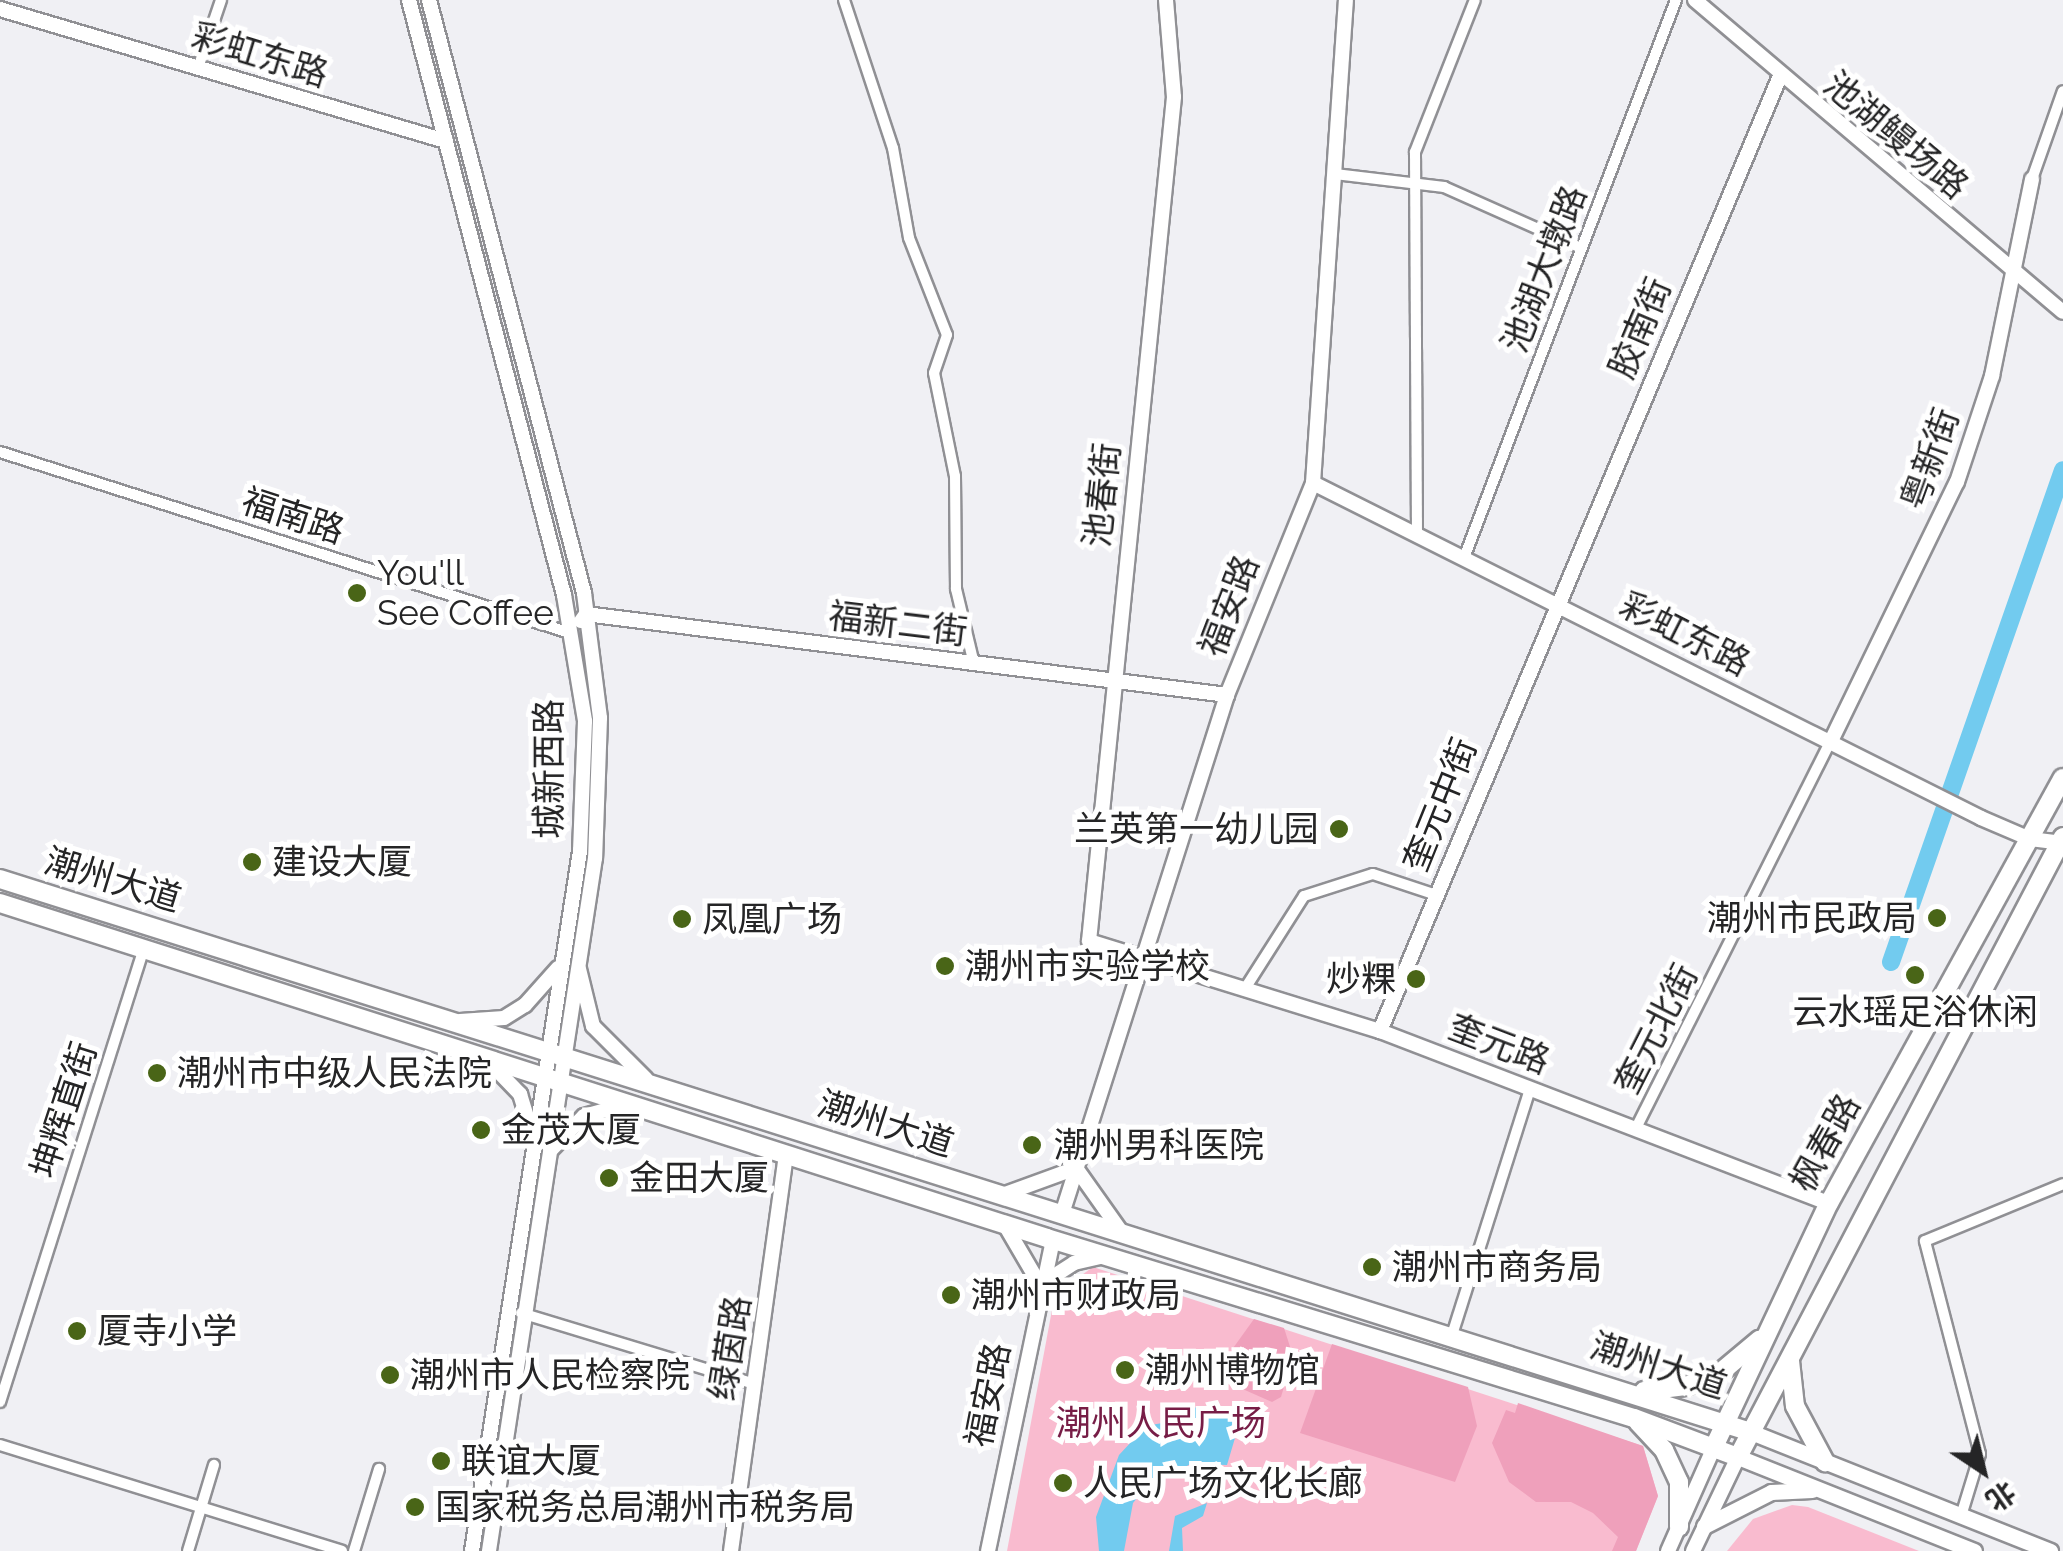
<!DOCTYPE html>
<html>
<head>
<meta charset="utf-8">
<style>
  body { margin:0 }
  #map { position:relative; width:2063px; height:1551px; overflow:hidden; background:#f0f0f4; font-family:Raleway,"Noto Sans SC",sans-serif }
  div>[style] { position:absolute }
  .green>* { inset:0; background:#f9bbcf }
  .forest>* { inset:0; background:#efa0bb }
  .water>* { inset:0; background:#72cbef }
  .river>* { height:18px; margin:-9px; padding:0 9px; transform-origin:9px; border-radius:9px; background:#72cbef }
  .roads { filter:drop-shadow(2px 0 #909094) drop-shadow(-2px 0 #909094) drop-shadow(0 2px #909094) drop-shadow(0 -2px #909094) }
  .street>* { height:10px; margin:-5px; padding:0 5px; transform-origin:5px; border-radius:5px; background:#fff }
  .secondary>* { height:14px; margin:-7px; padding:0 7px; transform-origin:7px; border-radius:7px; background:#fff }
  .primary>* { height:15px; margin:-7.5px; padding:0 7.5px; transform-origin:7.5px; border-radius:7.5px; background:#fff }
  .highway>* { height:18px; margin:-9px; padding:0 9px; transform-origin:9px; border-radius:9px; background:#fff }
  .dots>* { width:28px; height:28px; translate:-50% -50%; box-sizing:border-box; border:5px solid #fff; border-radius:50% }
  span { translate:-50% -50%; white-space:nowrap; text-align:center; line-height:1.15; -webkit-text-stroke:10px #fff; paint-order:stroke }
  .street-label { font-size:35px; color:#252526 }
  .poi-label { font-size:35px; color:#252526 }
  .left { translate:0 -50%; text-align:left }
  .right { translate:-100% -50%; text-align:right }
  .park-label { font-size:35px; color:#771d46 }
  .north { position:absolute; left:1933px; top:1421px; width:100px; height:100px; -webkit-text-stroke:8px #fff; paint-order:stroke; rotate:145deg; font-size:28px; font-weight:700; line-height:40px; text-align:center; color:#252526 }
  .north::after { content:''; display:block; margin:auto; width:35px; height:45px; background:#252526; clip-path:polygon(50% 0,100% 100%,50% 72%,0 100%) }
</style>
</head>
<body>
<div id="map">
  <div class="green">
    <div style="clip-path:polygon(1093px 1267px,1643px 1446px,1658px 1496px,1636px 1551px,1007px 1551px,1055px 1294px)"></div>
    <div style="clip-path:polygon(1792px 1505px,1808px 1507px,1919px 1551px,1727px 1551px,1753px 1519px)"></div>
  </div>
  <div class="forest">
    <div style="clip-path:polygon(1254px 1319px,1284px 1328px,1293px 1356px,1281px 1397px,1272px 1402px,1213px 1376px)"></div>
    <div style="clip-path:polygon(1332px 1344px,1468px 1387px,1477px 1426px,1455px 1482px,1300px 1433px)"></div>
    <div style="clip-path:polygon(1518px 1403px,1643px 1446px,1658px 1496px,1636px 1551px,1612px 1551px,1618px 1537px,1593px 1513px,1571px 1502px,1536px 1502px,1509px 1482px,1492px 1443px,1506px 1410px,1515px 1413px)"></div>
  </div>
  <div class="water">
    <div style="clip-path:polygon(1225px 1406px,1243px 1411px,1227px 1465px,1191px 1464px,1149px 1484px,1133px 1503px,1124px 1551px,1099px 1551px,1096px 1517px,1119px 1455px,1146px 1426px,1173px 1421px,1186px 1408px)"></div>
    <div style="clip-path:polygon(1207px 1503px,1203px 1516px,1182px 1528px,1183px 1551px,1169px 1551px,1175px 1516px)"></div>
  </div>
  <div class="river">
    <div style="left:1891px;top:962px;width:521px;rotate:-70.73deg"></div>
  </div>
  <div class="roads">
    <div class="street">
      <div style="left:844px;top:0;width:156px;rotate:71.7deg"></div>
      <div style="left:893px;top:148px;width:91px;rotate:79.9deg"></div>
      <div style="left:909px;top:238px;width:104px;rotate:68.6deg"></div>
      <div style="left:947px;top:335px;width:40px;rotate:108.9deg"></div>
      <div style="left:934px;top:373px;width:105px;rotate:78.5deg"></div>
      <div style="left:955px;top:476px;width:113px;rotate:89.5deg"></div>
      <div style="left:956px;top:589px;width:77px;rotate:76.5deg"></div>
      <div style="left:198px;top:68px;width:72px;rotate:-71.3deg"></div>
      <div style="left:1335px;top:174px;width:110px;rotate:6.8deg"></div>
      <div style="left:1444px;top:187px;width:150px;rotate:24deg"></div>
      <div style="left:2032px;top:179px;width:93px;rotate:-70.6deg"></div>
      <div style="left:0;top:452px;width:598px;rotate:17.62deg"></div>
      <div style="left:1417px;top:534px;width:382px;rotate:-90.3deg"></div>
      <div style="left:1415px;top:152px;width:163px;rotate:-68.5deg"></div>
      <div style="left:1464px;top:558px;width:597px;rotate:-69.2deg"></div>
      <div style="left:1246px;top:987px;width:108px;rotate:-57.5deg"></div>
      <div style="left:1304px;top:896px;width:72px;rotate:-17.7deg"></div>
      <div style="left:1373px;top:874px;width:66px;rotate:18.4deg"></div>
      <div style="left:1637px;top:1126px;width:431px;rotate:-63.3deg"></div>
      <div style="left:521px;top:1313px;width:244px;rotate:16.9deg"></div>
      <div style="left:1452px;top:1335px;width:258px;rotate:-72.4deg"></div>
      <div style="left:0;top:1402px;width:475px;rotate:-72.4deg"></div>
      <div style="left:0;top:1445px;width:358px;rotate:17.2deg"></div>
      <div style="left:1961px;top:1516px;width:65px;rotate:-73deg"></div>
      <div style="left:1980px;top:1454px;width:220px;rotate:-104.5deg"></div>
      <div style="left:1925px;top:1241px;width:149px;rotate:-22.4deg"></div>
      <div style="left:188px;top:1551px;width:90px;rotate:-73.2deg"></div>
      <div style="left:354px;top:1551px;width:86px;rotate:-73deg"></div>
    </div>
    <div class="secondary">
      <div style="left:409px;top:0;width:615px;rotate:75.4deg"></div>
      <div style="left:564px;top:595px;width:128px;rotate:80.5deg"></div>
      <div style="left:585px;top:721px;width:130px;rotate:92.2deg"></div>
      <div style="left:580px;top:851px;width:708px;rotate:98.77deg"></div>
      <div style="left:429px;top:0;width:613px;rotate:75.35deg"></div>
      <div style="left:584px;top:593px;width:126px;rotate:82.7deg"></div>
      <div style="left:600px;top:718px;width:140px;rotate:92deg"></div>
      <div style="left:595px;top:858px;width:701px;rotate:98.7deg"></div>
      <div style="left:1166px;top:0;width:97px;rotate:85.3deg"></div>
      <div style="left:1174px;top:97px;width:848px;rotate:95.75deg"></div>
      <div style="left:1089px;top:941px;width:305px;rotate:17.2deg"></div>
      <div style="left:1380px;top:1031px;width:481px;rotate:21deg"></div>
      <div style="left:1695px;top:0;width:482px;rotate:40.3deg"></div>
      <div style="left:0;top:9px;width:465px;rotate:16.5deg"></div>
      <div style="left:1313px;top:483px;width:747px;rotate:26.63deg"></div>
      <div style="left:1981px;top:818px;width:53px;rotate:23.2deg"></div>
      <div style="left:2030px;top:839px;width:33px;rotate:7deg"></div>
      <div style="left:581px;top:621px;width:9px;rotate:-54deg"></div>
      <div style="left:586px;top:614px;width:646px;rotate:7.2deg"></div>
      <div style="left:1831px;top:741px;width:288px;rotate:-64.1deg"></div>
      <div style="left:1957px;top:482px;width:112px;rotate:-71.7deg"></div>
      <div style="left:1992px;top:376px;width:201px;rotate:-78.5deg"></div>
      <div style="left:579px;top:969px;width:59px;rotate:76.2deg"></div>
      <div style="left:593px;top:1026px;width:75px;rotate:45deg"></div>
      <div style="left:460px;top:1021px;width:44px;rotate:-3.9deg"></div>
      <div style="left:504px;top:1018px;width:25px;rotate:-32deg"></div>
      <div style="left:525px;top:1005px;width:50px;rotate:-48.3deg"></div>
      <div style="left:1380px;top:1031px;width:1035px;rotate:-67.27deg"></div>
      <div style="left:489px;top:1062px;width:45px;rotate:45.9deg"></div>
      <div style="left:520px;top:1094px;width:39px;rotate:73deg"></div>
      <div style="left:552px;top:1149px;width:46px;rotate:-45.9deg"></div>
      <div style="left:584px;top:1116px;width:41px;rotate:-15.4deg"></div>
      <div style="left:1002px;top:1195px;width:79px;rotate:-20deg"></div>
      <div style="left:1076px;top:1168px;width:80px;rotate:54.7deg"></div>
      <div style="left:1062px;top:1214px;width:545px;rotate:-72.36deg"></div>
      <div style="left:1227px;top:695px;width:229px;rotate:-67.9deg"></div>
      <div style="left:1313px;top:483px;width:484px;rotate:-86.1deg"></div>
      <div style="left:1005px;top:1225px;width:69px;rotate:59.7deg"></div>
      <div style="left:1040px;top:1285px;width:40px;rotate:-32.9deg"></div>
      <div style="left:1074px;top:1263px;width:27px;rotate:-13deg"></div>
      <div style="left:731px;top:1551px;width:401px;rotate:-82.1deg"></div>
      <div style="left:988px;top:1551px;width:318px;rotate:-78.2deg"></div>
      <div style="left:1668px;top:1551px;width:114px;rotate:-66.1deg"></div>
      <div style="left:1693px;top:1551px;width:104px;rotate:-64.4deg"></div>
    </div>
    <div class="primary">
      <div style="left:1751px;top:1432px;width:322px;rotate:21.7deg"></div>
      <div style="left:1738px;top:1457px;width:254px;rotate:21.7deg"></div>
      <div style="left:1704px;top:1526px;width:75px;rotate:-26.9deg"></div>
      <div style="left:1771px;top:1492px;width:41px;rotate:-2.8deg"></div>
    </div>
    <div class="highway">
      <div style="left:0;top:879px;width:1836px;rotate:17.53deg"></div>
      <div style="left:0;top:903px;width:1099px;rotate:17.74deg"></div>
      <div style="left:1047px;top:1238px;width:614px;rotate:17.05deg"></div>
      <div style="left:1634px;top:1418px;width:111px;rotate:20.6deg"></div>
      <div style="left:1738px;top:1457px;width:700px;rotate:-62.34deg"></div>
      <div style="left:1790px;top:1361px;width:45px;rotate:83.7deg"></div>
      <div style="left:1795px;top:1406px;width:64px;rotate:61.8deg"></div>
      <div style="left:1644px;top:1391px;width:42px;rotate:-6.8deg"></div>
      <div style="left:1686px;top:1386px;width:38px;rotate:-22deg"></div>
      <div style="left:1721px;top:1372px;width:50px;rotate:-40.1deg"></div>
      <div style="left:1638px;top:1422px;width:38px;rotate:47deg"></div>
      <div style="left:1664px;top:1450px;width:35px;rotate:65deg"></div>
      <div style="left:1679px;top:1482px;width:45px;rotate:90deg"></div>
      <div style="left:1714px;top:1447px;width:270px;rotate:-64.8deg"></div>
      <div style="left:1829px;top:1203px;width:485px;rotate:-61.2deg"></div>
    </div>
  </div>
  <div class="dots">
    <div style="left:357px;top:593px;background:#496517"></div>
    <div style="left:1339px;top:829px;background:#496517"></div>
    <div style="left:252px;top:862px;background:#496517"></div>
    <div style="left:1937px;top:918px;background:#496517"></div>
    <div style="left:682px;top:919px;background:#496517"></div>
    <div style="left:945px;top:966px;background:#496517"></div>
    <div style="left:1915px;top:975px;background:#496517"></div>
    <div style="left:1416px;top:979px;background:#496517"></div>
    <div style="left:157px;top:1073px;background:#496517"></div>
    <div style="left:481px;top:1130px;background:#496517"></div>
    <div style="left:1032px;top:1145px;background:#496517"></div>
    <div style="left:609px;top:1178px;background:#496517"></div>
    <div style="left:1372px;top:1267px;background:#496517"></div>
    <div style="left:951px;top:1295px;background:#496517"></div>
    <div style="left:77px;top:1331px;background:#496517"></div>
    <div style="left:1125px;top:1370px;background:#496517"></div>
    <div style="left:390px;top:1375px;background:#496517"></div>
    <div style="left:441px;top:1461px;background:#496517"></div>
    <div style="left:1063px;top:1483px;background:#496517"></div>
    <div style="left:415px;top:1507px;background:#496517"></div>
  </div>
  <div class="street-label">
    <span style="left:260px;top:55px;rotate:17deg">彩虹东路</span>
    <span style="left:1896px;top:135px;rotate:40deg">池湖鳗场路</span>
    <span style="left:1544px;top:269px;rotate:-69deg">池湖大墩路</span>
    <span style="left:1640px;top:328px;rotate:-67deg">胶南街</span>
    <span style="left:1930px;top:459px;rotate:-70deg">粤新街</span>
    <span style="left:1102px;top:495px;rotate:-84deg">池春街</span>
    <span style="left:293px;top:516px;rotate:18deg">福南路</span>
    <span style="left:1229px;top:606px;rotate:-69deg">福安路</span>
    <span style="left:898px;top:624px;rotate:7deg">福新二街</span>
    <span style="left:1685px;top:634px;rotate:27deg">彩虹东路</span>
    <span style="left:549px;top:769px;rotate:-90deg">城新西路</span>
    <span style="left:1440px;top:805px;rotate:-68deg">奎元中街</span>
    <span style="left:113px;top:880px;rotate:17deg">潮州大道</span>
    <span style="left:1656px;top:1029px;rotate:-63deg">奎元北街</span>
    <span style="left:1499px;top:1044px;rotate:21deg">奎元路</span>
    <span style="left:64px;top:1110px;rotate:-72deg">坤辉直街</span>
    <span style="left:886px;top:1124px;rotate:18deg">潮州大道</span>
    <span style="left:1825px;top:1143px;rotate:-61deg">枫春路</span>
    <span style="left:730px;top:1348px;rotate:-81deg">绿茵路</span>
    <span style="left:1659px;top:1366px;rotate:18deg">潮州大道</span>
    <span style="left:988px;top:1395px;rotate:-79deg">福安路</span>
  </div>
  <div class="poi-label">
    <span class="left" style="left:377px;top:593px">You'll<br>See Coffee</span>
    <span class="right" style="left:1319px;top:829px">兰英第一幼儿园</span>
    <span class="left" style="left:272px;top:862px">建设大厦</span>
    <span class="right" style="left:1917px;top:918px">潮州市民政局</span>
    <span class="left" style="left:702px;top:919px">凤凰广场</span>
    <span class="left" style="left:965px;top:966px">潮州市实验学校</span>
    <span class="right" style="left:1396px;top:979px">炒粿</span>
    <span style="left:1915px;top:1012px">云水瑶足浴休闲</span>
    <span class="left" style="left:177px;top:1073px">潮州市中级人民法院</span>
    <span class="left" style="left:501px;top:1130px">金茂大厦</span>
    <span class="left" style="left:1054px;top:1145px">潮州男科医院</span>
    <span class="left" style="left:629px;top:1178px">金田大厦</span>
    <span class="left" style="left:1392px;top:1267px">潮州市商务局</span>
    <span class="left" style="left:971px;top:1295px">潮州市财政局</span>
    <span class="left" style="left:97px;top:1331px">厦寺小学</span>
    <span class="left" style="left:1145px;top:1370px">潮州博物馆</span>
    <span class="left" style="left:410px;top:1375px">潮州市人民检察院</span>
    <span class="left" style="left:461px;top:1461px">联谊大厦</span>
    <span class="left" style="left:1083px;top:1483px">人民广场文化长廊</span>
    <span class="left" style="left:435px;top:1507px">国家税务总局潮州市税务局</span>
  </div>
  <div class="park-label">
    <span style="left:1161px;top:1423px">潮州人民广场</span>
  </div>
  <div class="north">北</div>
</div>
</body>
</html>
